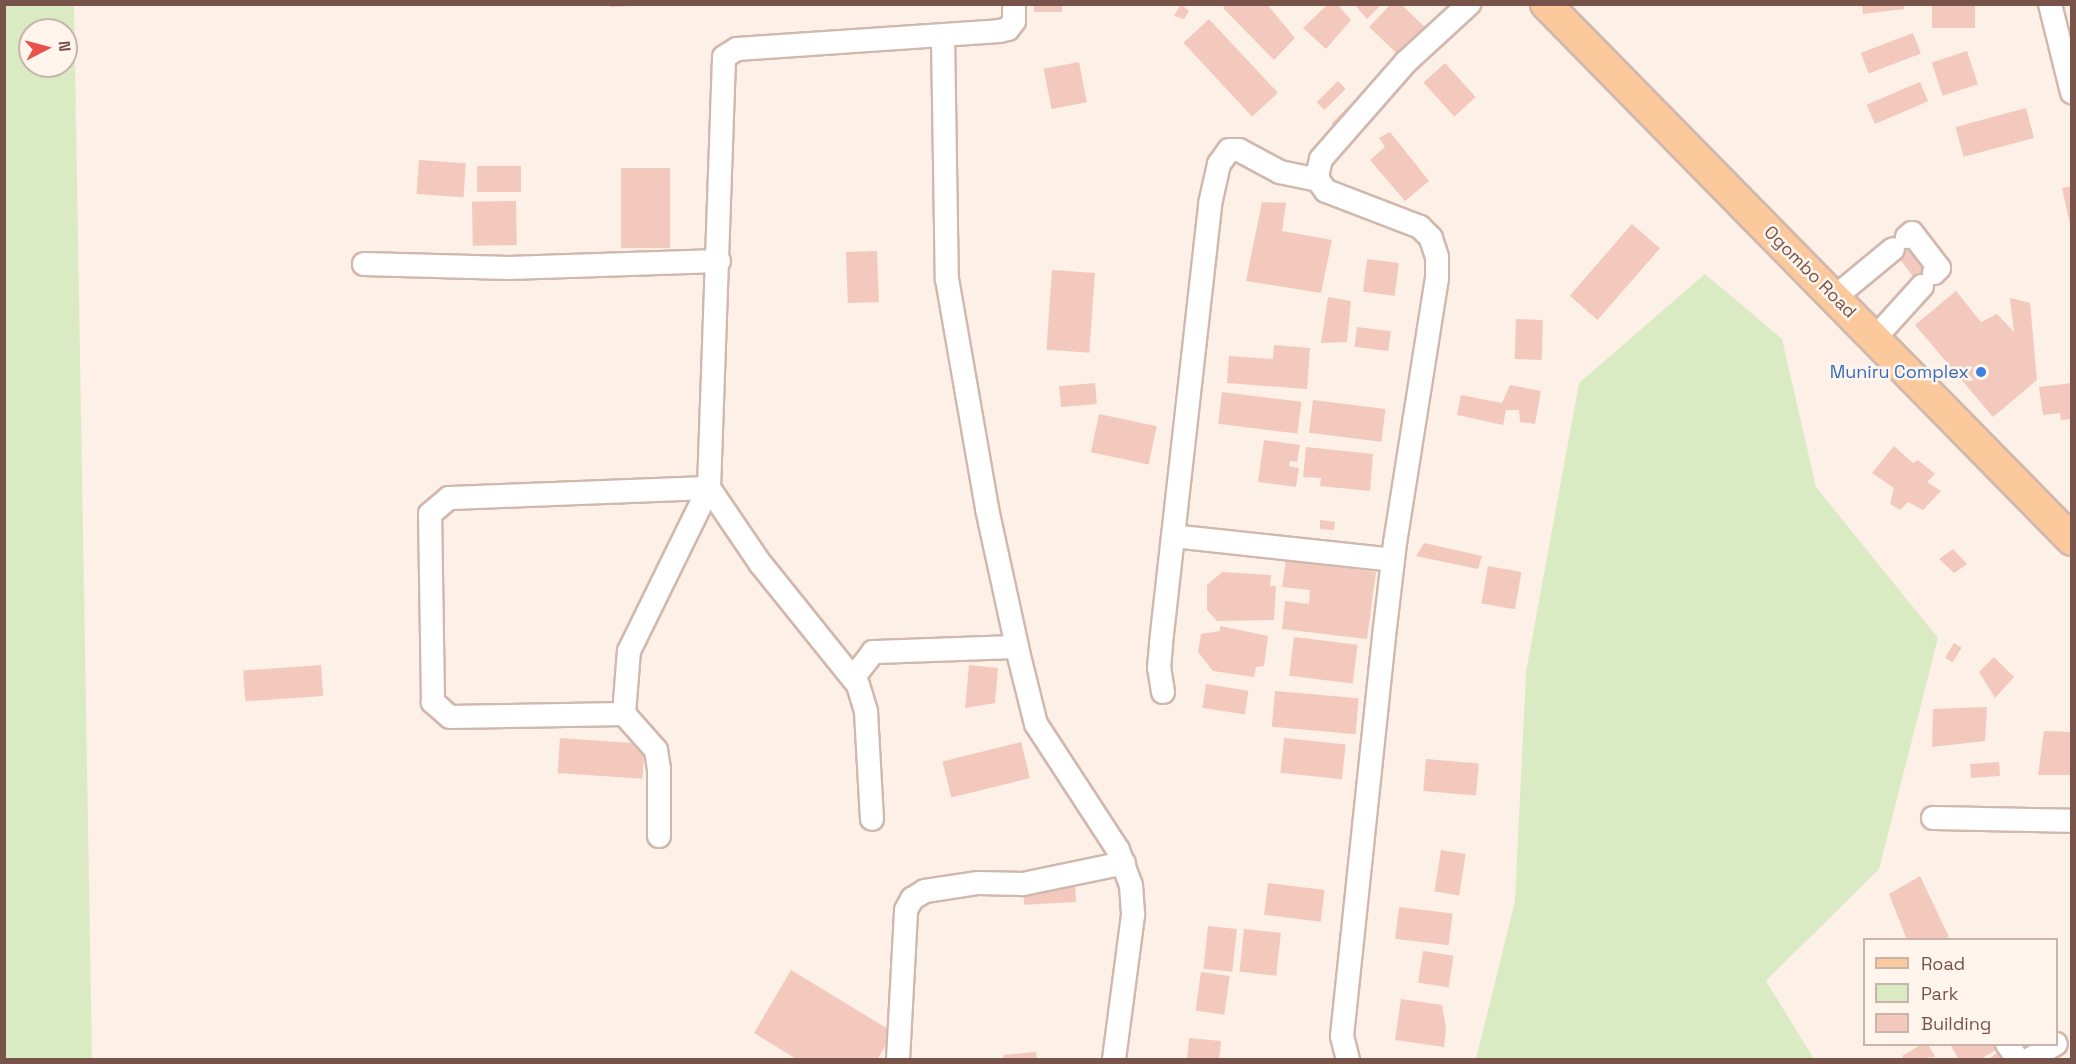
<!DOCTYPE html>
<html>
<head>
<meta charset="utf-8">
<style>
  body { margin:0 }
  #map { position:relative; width:2076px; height:1064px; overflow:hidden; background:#fdf0e6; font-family:"Space Grotesk",sans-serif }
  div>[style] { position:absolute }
  .green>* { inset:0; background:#daebc4 }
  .building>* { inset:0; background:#f3c9bd; transform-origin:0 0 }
  .roads { filter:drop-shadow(2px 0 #d1b8ae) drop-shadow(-2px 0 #d1b8ae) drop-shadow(0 2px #d1b8ae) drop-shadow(0 -2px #d1b8ae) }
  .minor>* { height:22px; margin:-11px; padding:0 11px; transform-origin:11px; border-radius:11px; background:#fff }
  .major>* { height:30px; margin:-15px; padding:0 15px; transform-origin:15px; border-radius:15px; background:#fcc99d }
  .dots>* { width:16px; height:16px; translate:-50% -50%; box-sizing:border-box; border:3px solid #fff5ed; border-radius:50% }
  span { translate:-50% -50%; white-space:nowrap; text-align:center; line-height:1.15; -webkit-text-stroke:5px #fff5ed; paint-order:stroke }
  .street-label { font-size:18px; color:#77534a }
  .shop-label { font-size:18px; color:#366cbe }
  .right { translate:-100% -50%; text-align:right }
  .frame { position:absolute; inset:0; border:6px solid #77534a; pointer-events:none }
  .legend { position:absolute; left:1863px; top:938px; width:195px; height:108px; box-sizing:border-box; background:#fff5ed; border:2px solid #c9b4ac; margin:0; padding:8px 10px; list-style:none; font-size:18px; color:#77534a }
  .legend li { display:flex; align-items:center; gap:12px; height:30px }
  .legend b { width:30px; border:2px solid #c9b4ac }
  .north { position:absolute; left:18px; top:18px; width:60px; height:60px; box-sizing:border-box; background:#fff5ed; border:2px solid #c9b4ac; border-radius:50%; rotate:84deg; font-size:16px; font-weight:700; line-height:24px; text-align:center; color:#77534a }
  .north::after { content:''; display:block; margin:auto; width:21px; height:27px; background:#e95249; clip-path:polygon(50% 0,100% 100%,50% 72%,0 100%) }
</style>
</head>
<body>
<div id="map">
  <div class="green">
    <div style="clip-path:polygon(evenodd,5px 4px,74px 5px,92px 1059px,5px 1059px,5px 4px,30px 30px,66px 30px,66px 66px,30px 66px,30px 30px)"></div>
    <div style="clip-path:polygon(1705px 274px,1782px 339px,1816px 487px,1938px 638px,1879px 869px,1766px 981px,1814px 1059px,1476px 1059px,1515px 901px,1526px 672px,1579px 383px)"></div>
  </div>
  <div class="building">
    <div style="clip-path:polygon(610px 4px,633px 4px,633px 6px,610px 7px)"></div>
    <div style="left:1034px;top:4px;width:28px;height:8px"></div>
    <div style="clip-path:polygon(1181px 4px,1189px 11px,1184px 19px,1174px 16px)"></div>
    <div style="clip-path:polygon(1227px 4px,1267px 4px,1295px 38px,1274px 60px,1223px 8px)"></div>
    <div style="clip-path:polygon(1328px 4px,1337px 4px,1351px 20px,1326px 49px,1303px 28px)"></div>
    <div style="clip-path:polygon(1354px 4px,1382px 4px,1367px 19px)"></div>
    <div style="clip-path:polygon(1391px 4px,1401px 4px,1432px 34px,1406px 62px,1369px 27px)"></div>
    <div style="clip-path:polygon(1862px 4px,1904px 4px,1904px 9px,1863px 14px)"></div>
    <div style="left:1932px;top:4px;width:43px;height:24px"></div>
    <div style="left:1209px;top:19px;width:101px;height:35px;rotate:47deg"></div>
    <div style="left:1913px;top:33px;width:22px;height:56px;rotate:69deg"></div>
    <div style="left:1967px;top:51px;width:35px;height:37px;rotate:72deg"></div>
    <div style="left:1079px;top:62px;width:41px;height:36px;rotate:79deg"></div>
    <div style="left:1445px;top:63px;width:46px;height:29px;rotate:48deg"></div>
    <div style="left:1338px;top:81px;width:11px;height:30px;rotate:45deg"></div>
    <div style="left:1920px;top:82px;width:21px;height:58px;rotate:67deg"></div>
    <div style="left:1355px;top:100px;width:11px;height:33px;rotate:45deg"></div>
    <div style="left:2026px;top:108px;width:31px;height:73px;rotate:75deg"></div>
    <div style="clip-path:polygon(1390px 132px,1429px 181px,1405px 201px,1370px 160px,1385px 147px,1379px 138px)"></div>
    <div style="left:419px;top:160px;width:47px;height:34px;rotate:4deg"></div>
    <div style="left:477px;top:166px;width:44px;height:26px"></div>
    <div style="left:621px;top:168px;width:49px;height:80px"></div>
    <div style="clip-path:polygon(2072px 186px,2072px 229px,2071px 229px,2062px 188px)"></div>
    <div style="left:516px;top:201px;width:44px;height:44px;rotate:89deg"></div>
    <div style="clip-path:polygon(1262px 202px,1286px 203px,1282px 231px,1332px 240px,1321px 293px,1246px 281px)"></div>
    <div style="left:1632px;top:224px;width:37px;height:95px;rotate:41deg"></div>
    <div style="left:1901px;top:229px;width:60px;height:19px;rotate:53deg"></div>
    <div style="left:877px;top:251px;width:51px;height:31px;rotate:88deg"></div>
    <div style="left:1367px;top:259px;width:32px;height:33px;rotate:7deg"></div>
    <div style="left:1052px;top:270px;width:43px;height:80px;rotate:4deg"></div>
    <div style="clip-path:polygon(1956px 291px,1981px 322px,1997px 314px,2014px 332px,2010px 298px,2030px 303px,2037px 380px,1993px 417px,1915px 325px)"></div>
    <div style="clip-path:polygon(1328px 297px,1351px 301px,1347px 342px,1321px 343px)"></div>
    <div style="left:1516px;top:319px;width:27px;height:40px;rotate:2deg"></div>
    <div style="left:1357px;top:327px;width:34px;height:20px;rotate:7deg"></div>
    <div style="clip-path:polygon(1274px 345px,1310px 348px,1307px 389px,1227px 383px,1229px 356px,1273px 359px)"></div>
    <div style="left:1095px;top:383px;width:21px;height:36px;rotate:85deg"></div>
    <div style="clip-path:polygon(2072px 383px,2072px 419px,2061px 420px,2060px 413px,2043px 415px,2039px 387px)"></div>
    <div style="clip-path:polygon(1510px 385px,1541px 391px,1535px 424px,1520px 422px,1519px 410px,1506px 410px,1503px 425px,1457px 415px,1461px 395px,1502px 403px)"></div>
    <div style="left:1222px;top:392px;width:80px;height:32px;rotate:7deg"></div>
    <div style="left:1313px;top:400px;width:73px;height:33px;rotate:7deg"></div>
    <div style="left:1099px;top:414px;width:59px;height:39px;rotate:12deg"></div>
    <div style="clip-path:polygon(1264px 440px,1300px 445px,1297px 462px,1290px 461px,1289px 466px,1299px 468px,1296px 487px,1258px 482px)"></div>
    <div style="clip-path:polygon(1894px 446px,1913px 463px,1918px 460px,1935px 474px,1927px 482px,1941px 491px,1923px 510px,1908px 502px,1900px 510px,1890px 504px,1894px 488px,1872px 473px)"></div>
    <div style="clip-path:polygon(1306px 447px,1373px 454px,1370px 491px,1320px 486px,1321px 478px,1303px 477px)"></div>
    <div style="clip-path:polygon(1320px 520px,1335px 522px,1334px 530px,1320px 529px)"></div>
    <div style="clip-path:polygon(1424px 543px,1482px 556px,1478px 569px,1416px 556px)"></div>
    <div style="clip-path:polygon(1953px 549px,1967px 564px,1954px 573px,1939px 559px)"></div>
    <div style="clip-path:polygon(1286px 560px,1376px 572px,1367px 639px,1282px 629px,1285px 601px,1309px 604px,1310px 590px,1282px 587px)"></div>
    <div style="left:1488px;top:566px;width:34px;height:38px;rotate:10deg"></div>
    <div style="clip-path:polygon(1222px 572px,1271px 575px,1270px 586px,1276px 586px,1274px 620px,1217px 621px,1207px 610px,1207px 585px)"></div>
    <div style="clip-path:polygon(1220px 626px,1268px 636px,1264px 666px,1256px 667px,1254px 677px,1213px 671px,1198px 652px,1201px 634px,1220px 631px)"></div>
    <div style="left:1294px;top:637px;width:64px;height:39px;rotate:7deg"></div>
    <div style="left:1954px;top:643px;width:9px;height:17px;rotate:32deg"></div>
    <div style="clip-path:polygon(1994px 657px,2014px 677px,1995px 698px,1979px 672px)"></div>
    <div style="left:321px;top:665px;width:31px;height:78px;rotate:86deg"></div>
    <div style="clip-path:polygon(969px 665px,998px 668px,995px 703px,965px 708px)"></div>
    <div style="left:1206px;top:684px;width:43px;height:24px;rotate:9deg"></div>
    <div style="left:1275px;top:691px;width:84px;height:36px;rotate:5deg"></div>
    <div style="clip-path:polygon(1987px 707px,1985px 741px,1932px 747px,1933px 709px)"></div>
    <div style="clip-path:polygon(2044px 731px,2072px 732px,2072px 775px,2038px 775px)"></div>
    <div style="left:560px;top:738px;width:85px;height:35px;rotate:4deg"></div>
    <div style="left:1284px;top:738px;width:62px;height:35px;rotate:6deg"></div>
    <div style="left:1021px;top:742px;width:37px;height:81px;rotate:76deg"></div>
    <div style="left:1426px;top:759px;width:53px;height:32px;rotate:5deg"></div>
    <div style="left:1999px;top:762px;width:14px;height:29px;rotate:86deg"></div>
    <div style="left:1441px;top:850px;width:25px;height:42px;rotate:9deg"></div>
    <div style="clip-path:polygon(1920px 876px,1949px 937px,1943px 940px,1907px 940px,1889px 894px)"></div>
    <div style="left:1075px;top:883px;width:19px;height:52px;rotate:87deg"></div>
    <div style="left:1268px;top:883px;width:57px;height:32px;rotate:7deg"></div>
    <div style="left:1399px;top:907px;width:54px;height:32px;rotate:7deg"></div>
    <div style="left:1208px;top:926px;width:29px;height:43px;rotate:6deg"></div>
    <div style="left:1244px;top:929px;width:37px;height:43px;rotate:6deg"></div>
    <div style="left:1423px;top:951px;width:31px;height:32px;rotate:9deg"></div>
    <div style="clip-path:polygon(791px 970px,893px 1032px,877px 1060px,798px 1060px,754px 1033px)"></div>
    <div style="left:1201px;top:972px;width:29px;height:39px;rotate:8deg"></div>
    <div style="clip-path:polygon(1401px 999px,1442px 1005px,1446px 1028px,1444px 1047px,1395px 1040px)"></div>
    <div style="clip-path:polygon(1189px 1038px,1221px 1041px,1219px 1060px,1187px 1060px)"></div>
    <div style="clip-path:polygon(1922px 1044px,1928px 1044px,1935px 1057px,1904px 1060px,1902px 1056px)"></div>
    <div style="clip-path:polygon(1955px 1044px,1993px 1044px,1996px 1050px,1979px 1060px,1959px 1060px,1951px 1046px)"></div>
    <div style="clip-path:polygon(1036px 1052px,1037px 1060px,1004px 1060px,1003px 1055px)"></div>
    <div style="clip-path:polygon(1998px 1052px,2003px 1060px,1987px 1060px)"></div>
  </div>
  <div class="roads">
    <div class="minor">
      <div style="left:2050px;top:4px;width:91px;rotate:76deg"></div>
      <div style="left:943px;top:36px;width:243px;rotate:89.1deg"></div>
      <div style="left:947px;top:279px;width:233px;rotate:80.1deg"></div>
      <div style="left:987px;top:509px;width:150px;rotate:77.7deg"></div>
      <div style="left:1019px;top:656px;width:70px;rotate:76deg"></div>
      <div style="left:1036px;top:724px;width:150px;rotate:56.9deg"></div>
      <div style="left:1118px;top:850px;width:37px;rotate:70deg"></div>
      <div style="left:1131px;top:885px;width:30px;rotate:86deg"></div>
      <div style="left:1133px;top:915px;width:146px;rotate:97.5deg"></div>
      <div style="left:1907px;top:237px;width:6px;rotate:-39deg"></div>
      <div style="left:1912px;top:233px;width:44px;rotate:52.4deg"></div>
      <div style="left:1939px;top:268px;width:7px;rotate:135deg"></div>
      <div style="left:364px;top:264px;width:145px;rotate:1.6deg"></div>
      <div style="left:509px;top:268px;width:210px;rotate:-1.9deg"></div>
      <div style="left:1835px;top:297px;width:75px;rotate:-39.6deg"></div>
      <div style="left:1875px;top:338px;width:70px;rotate:-47.9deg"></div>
      <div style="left:709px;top:488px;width:91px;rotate:55.8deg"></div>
      <div style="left:760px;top:563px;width:156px;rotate:51.2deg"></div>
      <div style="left:858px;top:685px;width:28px;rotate:73deg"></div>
      <div style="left:866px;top:712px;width:107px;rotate:86.8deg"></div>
      <div style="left:1173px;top:536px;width:221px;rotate:6.2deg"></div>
      <div style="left:853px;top:678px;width:33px;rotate:-52deg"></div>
      <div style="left:873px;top:652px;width:144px;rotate:-2deg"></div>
      <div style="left:1163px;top:692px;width:24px;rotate:-99deg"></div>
      <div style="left:1159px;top:668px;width:25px;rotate:-85deg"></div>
      <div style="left:1161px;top:643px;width:442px;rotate:-83.6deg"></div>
      <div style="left:1210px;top:204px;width:41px;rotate:-77.3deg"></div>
      <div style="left:1219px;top:164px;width:17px;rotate:-54deg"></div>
      <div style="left:1229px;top:150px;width:10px"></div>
      <div style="left:1239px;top:150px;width:47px;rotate:28.2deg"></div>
      <div style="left:1280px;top:172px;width:39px;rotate:12deg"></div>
      <div style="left:624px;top:714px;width:63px;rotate:-85.5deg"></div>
      <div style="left:629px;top:651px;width:182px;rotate:-63.9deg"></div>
      <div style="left:709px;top:488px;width:431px;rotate:-88deg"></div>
      <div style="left:724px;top:57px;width:15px;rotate:-32deg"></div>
      <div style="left:737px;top:49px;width:263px;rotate:-3.9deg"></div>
      <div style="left:999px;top:31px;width:9px;rotate:-13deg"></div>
      <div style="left:1008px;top:29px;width:10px;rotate:-53deg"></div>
      <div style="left:1014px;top:21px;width:17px;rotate:-90deg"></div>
      <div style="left:1933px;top:818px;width:139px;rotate:1.2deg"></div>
      <div style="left:659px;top:836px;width:67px;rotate:-90deg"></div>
      <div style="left:659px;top:769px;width:19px;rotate:-99deg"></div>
      <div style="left:656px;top:750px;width:48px;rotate:-131.6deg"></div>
      <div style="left:624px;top:714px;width:174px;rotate:179deg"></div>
      <div style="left:450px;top:717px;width:23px;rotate:-139deg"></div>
      <div style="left:433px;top:702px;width:188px;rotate:-90.9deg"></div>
      <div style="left:430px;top:514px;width:25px;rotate:-40deg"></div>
      <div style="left:449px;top:498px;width:260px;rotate:-2.2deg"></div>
      <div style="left:2007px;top:1044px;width:19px;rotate:55deg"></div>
      <div style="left:898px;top:1060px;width:150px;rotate:-86.9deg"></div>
      <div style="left:906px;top:910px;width:13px;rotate:-61deg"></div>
      <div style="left:912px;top:899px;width:15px;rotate:-32deg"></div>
      <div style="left:925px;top:891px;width:54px;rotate:-8.6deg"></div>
      <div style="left:978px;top:883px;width:45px;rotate:1.3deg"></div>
      <div style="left:1023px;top:884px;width:103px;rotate:-11.7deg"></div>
      <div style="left:1348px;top:1060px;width:25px;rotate:-104deg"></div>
      <div style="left:1342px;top:1036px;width:410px;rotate:-84deg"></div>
      <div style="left:1385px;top:628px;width:86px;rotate:-83.3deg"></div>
      <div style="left:1395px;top:543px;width:267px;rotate:-81deg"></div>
      <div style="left:1437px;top:279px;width:22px;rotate:-90deg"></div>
      <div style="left:1437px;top:257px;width:20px;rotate:-108deg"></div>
      <div style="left:1431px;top:238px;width:16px;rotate:-135deg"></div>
      <div style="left:1420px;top:227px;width:101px;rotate:-159deg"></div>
      <div style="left:1326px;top:191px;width:14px;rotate:-126deg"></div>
      <div style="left:1318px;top:180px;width:8px;rotate:-90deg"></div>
      <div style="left:1318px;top:172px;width:13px;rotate:-77deg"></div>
      <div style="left:1321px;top:159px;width:129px;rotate:-48.8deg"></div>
      <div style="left:1406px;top:62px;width:86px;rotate:-42.6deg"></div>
      <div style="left:2028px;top:1060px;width:32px;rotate:-30deg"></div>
    </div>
    <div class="major">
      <div style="left:1546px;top:4px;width:751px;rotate:45.54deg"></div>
    </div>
  </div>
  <div class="dots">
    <div style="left:1981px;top:372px;background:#3f7fe0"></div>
  </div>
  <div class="street-label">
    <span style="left:1810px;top:272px;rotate:45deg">Ogombo Road</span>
  </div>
  <div class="shop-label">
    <span class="right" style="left:1969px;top:372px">Muniru Complex</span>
  </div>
  <div class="frame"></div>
  <ul class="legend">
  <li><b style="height:8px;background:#fcc99d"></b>Road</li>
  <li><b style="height:16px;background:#daebc4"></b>Park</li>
  <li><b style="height:16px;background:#f3c9bd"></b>Building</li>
  </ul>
  <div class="north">N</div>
</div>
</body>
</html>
